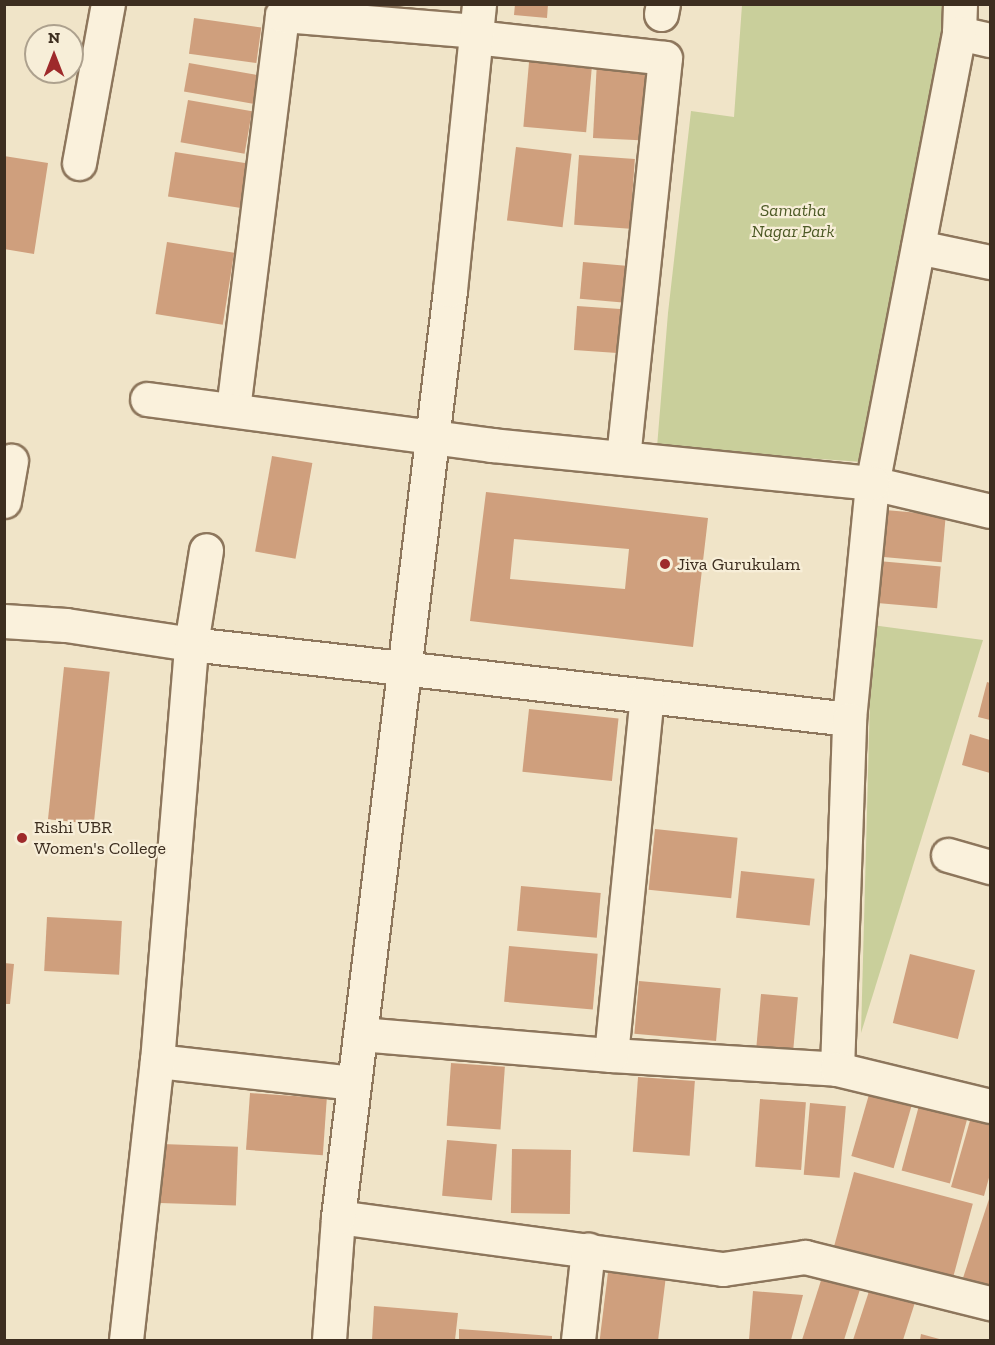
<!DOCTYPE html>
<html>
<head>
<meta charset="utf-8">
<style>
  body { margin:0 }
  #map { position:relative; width:995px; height:1345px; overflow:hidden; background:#f0e4c8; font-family:"Zilla Slab",serif }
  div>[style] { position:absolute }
  .green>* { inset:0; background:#c9cf9b }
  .building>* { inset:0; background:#cf9f7d; transform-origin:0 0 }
  .roads { filter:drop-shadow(2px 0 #8d765c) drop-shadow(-2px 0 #8d765c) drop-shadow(0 2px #8d765c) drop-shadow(0 -2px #8d765c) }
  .minor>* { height:33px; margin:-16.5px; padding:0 16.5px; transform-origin:16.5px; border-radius:16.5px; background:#faf1dc }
  .dots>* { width:16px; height:16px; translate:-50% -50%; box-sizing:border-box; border:3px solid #f7eed8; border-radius:50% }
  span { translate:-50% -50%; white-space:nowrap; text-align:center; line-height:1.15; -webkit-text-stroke:4.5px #f7eed8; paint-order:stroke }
  .park-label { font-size:18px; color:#4d5a26; font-style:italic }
  .poi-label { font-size:18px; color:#3d2e20 }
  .left { translate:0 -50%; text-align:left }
  .frame { position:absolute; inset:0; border:6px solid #3d2e20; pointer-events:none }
  .north { position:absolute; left:24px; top:24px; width:60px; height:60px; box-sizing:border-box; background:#f7eed8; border:2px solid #ada18e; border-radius:50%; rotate:0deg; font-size:16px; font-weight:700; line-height:24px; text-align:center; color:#3d2e20 }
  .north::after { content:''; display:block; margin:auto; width:21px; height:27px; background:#9e2a2b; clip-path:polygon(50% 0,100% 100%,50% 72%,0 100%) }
</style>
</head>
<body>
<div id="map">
  <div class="green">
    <div style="clip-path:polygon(742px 5px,945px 5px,945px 27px,862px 462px,657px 447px,668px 313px,691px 111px,734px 117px)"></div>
    <div style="clip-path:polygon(872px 625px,983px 640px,861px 1033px)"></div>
  </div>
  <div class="building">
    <div style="clip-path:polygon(515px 4px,548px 4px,547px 18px,514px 15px)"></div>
    <div style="left:194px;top:18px;width:68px;height:36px;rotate:8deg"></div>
    <div style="left:530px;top:51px;width:63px;height:76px;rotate:5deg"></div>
    <div style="left:597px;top:61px;width:52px;height:77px;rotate:3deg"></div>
    <div style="left:189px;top:63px;width:70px;height:29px;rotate:10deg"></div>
    <div style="left:188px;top:100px;width:65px;height:43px;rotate:10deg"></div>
    <div style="left:516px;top:147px;width:56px;height:74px;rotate:7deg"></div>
    <div style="left:175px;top:152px;width:82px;height:45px;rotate:9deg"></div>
    <div style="left:579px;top:155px;width:56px;height:70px;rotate:4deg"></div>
    <div style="clip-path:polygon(4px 156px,48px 163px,34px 254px,4px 249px)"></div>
    <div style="left:167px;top:242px;width:68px;height:73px;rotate:9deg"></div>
    <div style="left:583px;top:262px;width:43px;height:37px;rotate:5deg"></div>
    <div style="left:577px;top:306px;width:47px;height:44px;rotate:4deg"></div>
    <div style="left:272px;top:456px;width:41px;height:97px;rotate:10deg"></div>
    <div style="clip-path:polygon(evenodd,486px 492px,708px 518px,693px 647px,470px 621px,486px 492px,514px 539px,629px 549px,625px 589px,510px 579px,514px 539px)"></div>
    <div style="left:885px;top:510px;width:61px;height:47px;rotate:5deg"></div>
    <div style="left:878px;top:561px;width:63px;height:42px;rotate:5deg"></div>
    <div style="left:64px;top:667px;width:46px;height:153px;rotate:6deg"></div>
    <div style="clip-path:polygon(987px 682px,990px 683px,990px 720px,978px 717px)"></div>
    <div style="left:529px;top:709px;width:90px;height:63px;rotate:6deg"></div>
    <div style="clip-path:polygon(970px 734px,990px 740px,990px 773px,962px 765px)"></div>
    <div style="left:655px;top:829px;width:83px;height:61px;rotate:6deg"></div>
    <div style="left:741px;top:871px;width:74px;height:47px;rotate:6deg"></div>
    <div style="left:521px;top:886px;width:80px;height:45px;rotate:5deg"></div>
    <div style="left:47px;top:917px;width:75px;height:54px;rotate:3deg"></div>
    <div style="left:509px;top:946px;width:89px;height:56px;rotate:5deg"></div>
    <div style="left:910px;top:954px;width:67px;height:71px;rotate:14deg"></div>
    <div style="clip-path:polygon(4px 963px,14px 964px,10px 1004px,4px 1004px)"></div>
    <div style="left:639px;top:981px;width:82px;height:53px;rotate:5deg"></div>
    <div style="left:761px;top:994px;width:37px;height:57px;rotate:5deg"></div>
    <div style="left:451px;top:1063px;width:54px;height:63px;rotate:4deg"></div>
    <div style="left:638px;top:1077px;width:57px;height:75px;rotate:4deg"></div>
    <div style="left:872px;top:1084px;width:44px;height:75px;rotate:16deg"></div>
    <div style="left:250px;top:1093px;width:77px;height:57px;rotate:4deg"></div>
    <div style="left:921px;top:1098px;width:50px;height:75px;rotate:15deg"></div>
    <div style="left:760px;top:1099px;width:46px;height:68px;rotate:4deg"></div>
    <div style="left:810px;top:1103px;width:36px;height:72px;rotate:5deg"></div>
    <div style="clip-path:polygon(971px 1117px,990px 1122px,990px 1174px,984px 1196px,951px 1187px)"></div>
    <div style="left:447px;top:1140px;width:50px;height:56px;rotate:5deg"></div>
    <div style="left:162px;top:1144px;width:76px;height:59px;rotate:2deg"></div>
    <div style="left:512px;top:1149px;width:59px;height:64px;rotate:1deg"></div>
    <div style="left:854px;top:1172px;width:123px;height:82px;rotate:15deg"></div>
    <div style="clip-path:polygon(990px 1196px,990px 1288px,962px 1281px)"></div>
    <div style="left:609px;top:1264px;width:58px;height:76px;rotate:7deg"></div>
    <div style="clip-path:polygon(825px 1268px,863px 1280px,844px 1340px,802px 1340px)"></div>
    <div style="clip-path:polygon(872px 1282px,917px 1296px,903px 1340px,853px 1340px)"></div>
    <div style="clip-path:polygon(753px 1291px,803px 1295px,791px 1340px,749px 1340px)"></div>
    <div style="clip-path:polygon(374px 1306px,458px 1313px,455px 1340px,372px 1340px)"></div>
    <div style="clip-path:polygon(459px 1329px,552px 1336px,552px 1340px,459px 1340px)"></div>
    <div style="clip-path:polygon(921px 1334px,943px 1340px,920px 1340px)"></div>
  </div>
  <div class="roads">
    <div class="minor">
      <div style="left:960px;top:4px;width:29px;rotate:92deg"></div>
      <div style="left:959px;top:33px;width:32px;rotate:13deg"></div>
      <div style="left:661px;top:14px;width:10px;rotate:-79deg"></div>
      <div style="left:959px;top:33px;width:458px;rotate:100.9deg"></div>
      <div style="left:872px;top:483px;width:121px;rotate:13.3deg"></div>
      <div style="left:475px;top:37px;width:191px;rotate:6.3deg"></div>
      <div style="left:665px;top:58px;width:402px;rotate:96deg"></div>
      <div style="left:79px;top:163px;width:162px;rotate:-79.7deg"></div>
      <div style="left:918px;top:247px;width:74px;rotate:11.8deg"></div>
      <div style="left:233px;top:409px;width:397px;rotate:-82.9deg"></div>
      <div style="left:282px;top:15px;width:195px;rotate:4.7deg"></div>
      <div style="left:4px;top:501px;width:41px;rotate:-80.1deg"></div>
      <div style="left:4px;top:621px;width:62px;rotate:3.7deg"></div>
      <div style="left:66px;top:625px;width:126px;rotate:8.6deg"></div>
      <div style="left:191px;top:644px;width:662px;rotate:6.5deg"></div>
      <div style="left:849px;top:719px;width:237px;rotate:-84.4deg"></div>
      <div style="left:872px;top:483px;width:382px;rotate:-174.3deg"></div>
      <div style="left:492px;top:445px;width:348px;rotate:-172.4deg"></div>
      <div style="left:948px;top:855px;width:44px;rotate:15.9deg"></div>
      <div style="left:360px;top:1034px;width:252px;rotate:4.8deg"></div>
      <div style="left:611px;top:1055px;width:226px;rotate:3.5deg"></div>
      <div style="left:837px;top:1069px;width:350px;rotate:-88deg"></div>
      <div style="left:611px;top:1055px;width:361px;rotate:-84.3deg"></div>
      <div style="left:157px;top:1061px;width:198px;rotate:6.4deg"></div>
      <div style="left:837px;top:1069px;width:157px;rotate:13.6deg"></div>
      <div style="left:338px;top:1217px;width:388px;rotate:7.7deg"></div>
      <div style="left:723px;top:1269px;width:83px;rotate:-8.3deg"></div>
      <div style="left:805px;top:1257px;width:191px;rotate:14deg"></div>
      <div style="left:126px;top:1340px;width:281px;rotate:-83.7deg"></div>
      <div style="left:157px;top:1061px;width:418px;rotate:-85.3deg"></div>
      <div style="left:191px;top:644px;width:95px;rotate:-80.9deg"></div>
      <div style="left:329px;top:1340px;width:123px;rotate:-85.8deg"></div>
      <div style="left:338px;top:1217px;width:934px;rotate:-83.11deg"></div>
      <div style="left:450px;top:290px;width:287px;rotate:-84.2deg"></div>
      <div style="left:578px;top:1340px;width:91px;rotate:-83.7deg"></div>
    </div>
  </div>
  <div class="dots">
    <div style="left:665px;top:564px;background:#9e2a2b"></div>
    <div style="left:22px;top:838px;background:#9e2a2b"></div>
  </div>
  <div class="park-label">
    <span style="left:793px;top:221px">Samatha<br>Nagar Park</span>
  </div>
  <div class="poi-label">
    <span class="left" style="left:677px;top:564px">Jiva Gurukulam</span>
    <span class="left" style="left:34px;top:838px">Rishi UBR<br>Women's College</span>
  </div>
  <div class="frame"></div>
  <div class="north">N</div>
</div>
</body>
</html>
